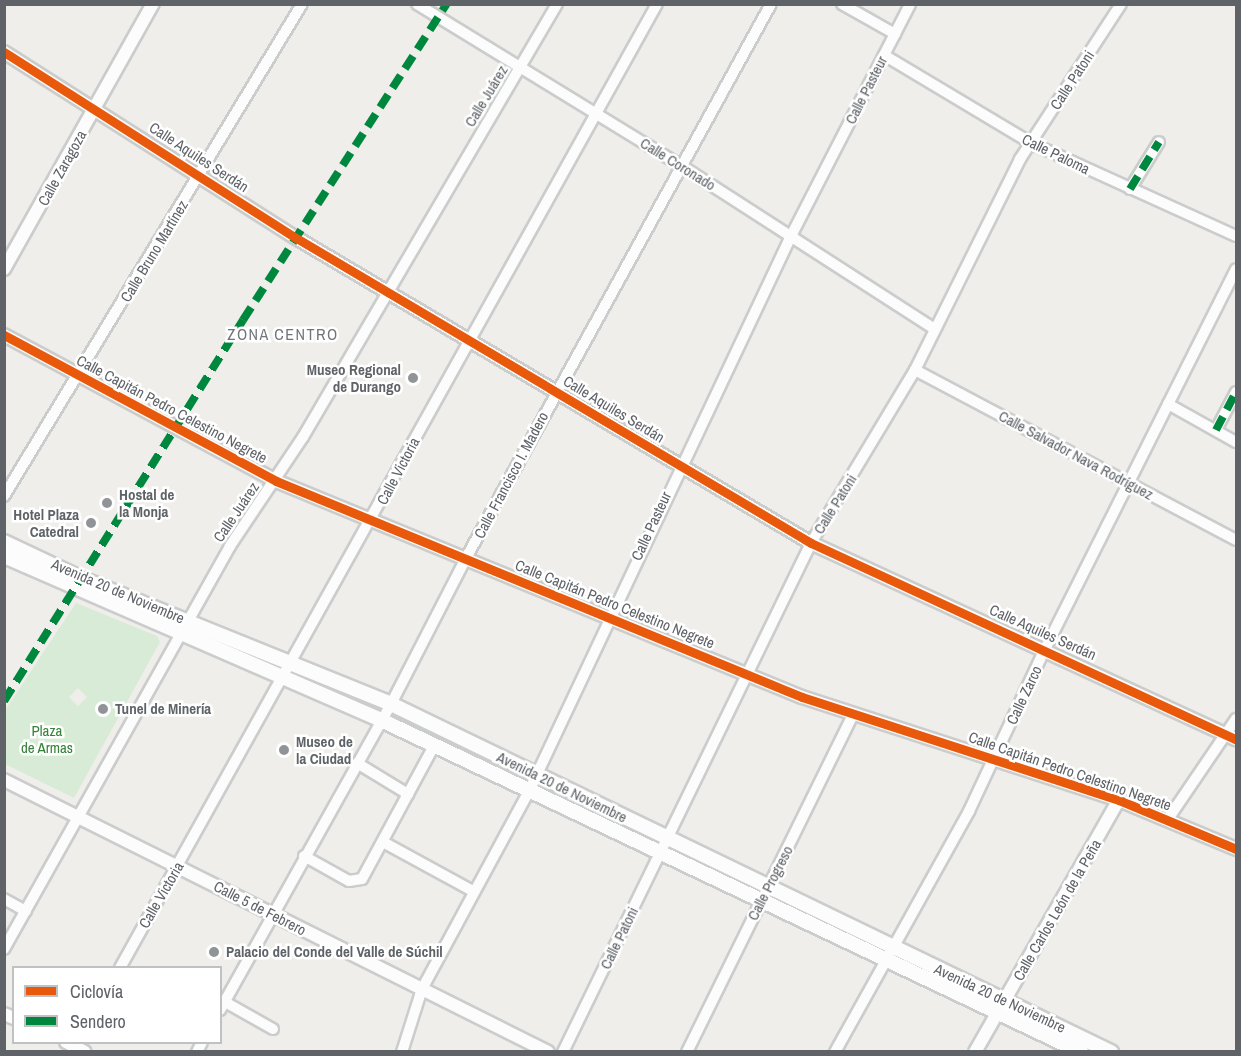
<!DOCTYPE html>
<html>
<head>
<meta charset="utf-8">
<style>
  body { margin:0 }
  #map { position:relative; width:1241px; height:1056px; overflow:hidden; background:#efeeea; font-family:"Archivo Narrow",sans-serif }
  div>[style] { position:absolute }
  .green>* { inset:0; background:#d8ebd6 }
  .roads { filter:drop-shadow(2px 0 #cbcccc) drop-shadow(-2px 0 #cbcccc) drop-shadow(0 2px #cbcccc) drop-shadow(0 -2px #cbcccc) }
  .minor>* { height:10px; margin:-5px; padding:0 5px; transform-origin:5px; border-radius:5px; background:#fdfcfc }
  .tertiary>* { height:12px; margin:-6px; padding:0 6px; transform-origin:6px; border-radius:6px; background:#fdfcfc }
  .secondary>* { height:14px; margin:-7px; padding:0 7px; transform-origin:7px; border-radius:7px; background:#fdfcfc }
  .quiet>* { height:8px; margin-top:-4px; transform-origin:0; background:repeating-linear-gradient(90deg,#00873e 0 15px,transparent 0 23px) }
  .cycleway>* { height:9px; margin:-4.5px; padding:0 4.5px; transform-origin:4.5px; border-radius:4.5px; background:#e8590c }
  .dots>* { width:16px; height:16px; translate:-50% -50%; box-sizing:border-box; border:3px solid #fff; border-radius:50% }
  span { translate:-50% -50%; white-space:nowrap; text-align:center; line-height:1.15; -webkit-text-stroke:5px #fff; paint-order:stroke }
  .street-label { font-size:15px; color:#5f6368 }
  .poi-label { font-size:15px; color:#5f6368; font-weight:700 }
  .right { translate:-100% -50%; text-align:right }
  .left { translate:0 -50%; text-align:left }
  .park-label { font-size:15px; color:#348238 }
  .neighbourhood-label { font-size:16px; color:#70757a; letter-spacing:1.5px }
  .frame { position:absolute; inset:0; border:6px solid #5f6368; pointer-events:none }
  .legend { position:absolute; left:12px; top:966px; width:210px; height:78px; box-sizing:border-box; background:#fff; border:2px solid #bfc1c3; margin:0; padding:8px 10px; list-style:none; font-size:18px; color:#5f6368 }
  .legend li { display:flex; align-items:center; gap:12px; height:30px }
  .legend b { width:30px; border:2px solid #bfc1c3 }
</style>
</head>
<body>
<div id="map">
  <div class="green">
    <div style="clip-path:polygon(evenodd,76px 603px,157px 636px,160px 642px,74px 798px,5px 764px,4px 712px,76px 603px,78px 688px,87px 697px,78px 706px,69px 697px,78px 688px)"></div>
  </div>
  <div class="roads">
    <div class="minor">
      <div style="left:417px;top:4px;width:308px;rotate:31.5deg"></div>
      <div style="left:680px;top:165px;width:302px;rotate:32.8deg"></div>
      <div style="left:842px;top:4px;width:61px;rotate:29.5deg"></div>
      <div style="left:884px;top:55px;width:171px;rotate:30.9deg"></div>
      <div style="left:1031px;top:143px;width:225px;rotate:24.4deg"></div>
      <div style="left:1130px;top:189px;width:55px;rotate:-58.3deg"></div>
      <div style="left:915px;top:370px;width:363px;rotate:27.9deg"></div>
      <div style="left:1168px;top:404px;width:78px;rotate:29.2deg"></div>
      <div style="left:1216px;top:430px;width:43px;rotate:-62.2deg"></div>
      <div style="left:4px;top:496px;width:575px;rotate:-58.8deg"></div>
      <div style="left:357px;top:763px;width:60px;rotate:31.3deg"></div>
      <div style="left:1168px;top:819px;width:121px;rotate:-55.8deg"></div>
      <div style="left:383px;top:842px;width:102px;rotate:28.6deg"></div>
      <div style="left:304px;top:856px;width:51px;rotate:29.1deg"></div>
      <div style="left:349px;top:881px;width:13px;rotate:-9deg"></div>
      <div style="left:362px;top:879px;width:151px;rotate:-61.6deg"></div>
      <div style="left:4px;top:899px;width:25px;rotate:29deg"></div>
      <div style="left:4px;top:949px;width:462px;rotate:-60.7deg"></div>
      <div style="left:230px;top:546px;width:131px;rotate:-56.2deg"></div>
      <div style="left:303px;top:437px;width:502px;rotate:-59.6deg"></div>
      <div style="left:120px;top:968px;width:1103px;rotate:-60.88deg"></div>
      <div style="left:225px;top:1002px;width:55px;rotate:29.4deg"></div>
      <div style="left:220px;top:1010px;width:351px;rotate:-60.8deg"></div>
      <div style="left:391px;top:704px;width:164px;rotate:-62.8deg"></div>
      <div style="left:466px;top:558px;width:632px;rotate:-61.17deg"></div>
      <div style="left:197px;top:1052px;width:11px;rotate:-63deg"></div>
      <div style="left:402px;top:1052px;width:66px;rotate:-72.4deg"></div>
      <div style="left:422px;top:989px;width:225px;rotate:-61.6deg"></div>
      <div style="left:529px;top:791px;width:614px;rotate:-64.73deg"></div>
      <div style="left:791px;top:236px;width:261px;rotate:-62.8deg"></div>
      <div style="left:563px;top:1052px;width:566px;rotate:-64.02deg"></div>
      <div style="left:811px;top:543px;width:202px;rotate:-59deg"></div>
      <div style="left:915px;top:370px;width:236px;rotate:-63.5deg"></div>
      <div style="left:1020px;top:159px;width:185px;rotate:-56.9deg"></div>
      <div style="left:687px;top:1052px;width:376px;rotate:-63.8deg"></div>
      <div style="left:835px;top:1052px;width:276px;rotate:-60.9deg"></div>
      <div style="left:969px;top:811px;width:179px;rotate:-64.9deg"></div>
      <div style="left:1045px;top:649px;width:425px;rotate:-63.3deg"></div>
    </div>
    <div class="tertiary">
      <div style="left:4px;top:52px;width:348px;rotate:32.5deg"></div>
      <div style="left:298px;top:239px;width:596px;rotate:30.65deg"></div>
      <div style="left:811px;top:543px;width:468px;rotate:24.8deg"></div>
      <div style="left:4px;top:269px;width:304px;rotate:-60.7deg"></div>
      <div style="left:4px;top:335px;width:309px;rotate:28.2deg"></div>
      <div style="left:276px;top:481px;width:569px;rotate:22.33deg"></div>
      <div style="left:802px;top:697px;width:333px;rotate:18deg"></div>
      <div style="left:1119px;top:800px;width:127px;rotate:22.7deg"></div>
      <div style="left:4px;top:780px;width:608px;rotate:26.57deg"></div>
      <div style="left:4px;top:1014px;width:11px;rotate:22deg"></div>
      <div style="left:66px;top:1042px;width:21px;rotate:28deg"></div>
      <div style="left:975px;top:1052px;width:290px;rotate:-60.3deg"></div>
    </div>
    <div class="secondary">
      <div style="left:4px;top:542px;width:86px;rotate:25.4deg"></div>
      <div style="left:82px;top:579px;width:333px;rotate:22deg"></div>
      <div style="left:391px;top:704px;width:800px;rotate:25.8deg"></div>
      <div style="left:4px;top:556px;width:411px;rotate:23.5deg"></div>
      <div style="left:381px;top:720px;width:775px;rotate:25.37deg"></div>
    </div>
  </div>
  <div class="quiet">
    <div style="left:1130px;top:189px;width:55px;rotate:-58.3deg"></div>
    <div style="left:1216px;top:430px;width:43px;rotate:-62.2deg"></div>
    <div style="left:4px;top:701px;width:450px;rotate:-57.9deg"></div>
    <div style="left:243px;top:320px;width:376px;rotate:-57.2deg"></div>
  </div>
  <div class="cycleway">
    <div style="left:4px;top:52px;width:348px;rotate:32.5deg"></div>
    <div style="left:298px;top:239px;width:596px;rotate:30.65deg"></div>
    <div style="left:811px;top:543px;width:468px;rotate:24.8deg"></div>
    <div style="left:4px;top:335px;width:309px;rotate:28.2deg"></div>
    <div style="left:276px;top:481px;width:569px;rotate:22.33deg"></div>
    <div style="left:802px;top:697px;width:333px;rotate:18deg"></div>
    <div style="left:1119px;top:800px;width:127px;rotate:22.7deg"></div>
  </div>
  <div class="dots">
    <div style="left:413px;top:378px;background:#919496"></div>
    <div style="left:107px;top:503px;background:#919496"></div>
    <div style="left:91px;top:523px;background:#919496"></div>
    <div style="left:103px;top:709px;background:#919496"></div>
    <div style="left:284px;top:750px;background:#919496"></div>
    <div style="left:214px;top:952px;background:#919496"></div>
  </div>
  <div class="street-label">
    <span style="left:1072px;top:80px;rotate:-57deg">Calle Patoni</span>
    <span style="left:866px;top:90px;rotate:-63deg">Calle Pasteur</span>
    <span style="left:486px;top:96px;rotate:-59deg">Calle Juárez</span>
    <span style="left:1056px;top:154px;rotate:26deg">Calle Paloma</span>
    <span style="left:199px;top:157px;rotate:33deg">Calle Aquiles Serdán</span>
    <span style="left:678px;top:164px;rotate:32deg">Calle Coronado</span>
    <span style="left:62px;top:168px;rotate:-61deg">Calle Zaragoza</span>
    <span style="left:154px;top:251px;rotate:-59deg">Calle Bruno Martínez</span>
    <span style="left:172px;top:409px;rotate:28deg">Calle Capitán Pedro Celestino Negrete</span>
    <span style="left:614px;top:409px;rotate:31deg">Calle Aquiles Serdán</span>
    <span style="left:1076px;top:455px;rotate:28deg">Calle Salvador Nava Rodríguez</span>
    <span style="left:398px;top:471px;rotate:-62deg">Calle Victoria</span>
    <span style="left:511px;top:475px;rotate:-62deg">Calle Francisco I. Madero</span>
    <span style="left:835px;top:504px;rotate:-58deg">Calle Patoni</span>
    <span style="left:236px;top:512px;rotate:-56deg">Calle Juárez</span>
    <span style="left:651px;top:526px;rotate:-65deg">Calle Pasteur</span>
    <span style="left:118px;top:591px;rotate:23deg">Avenida 20 de Noviembre</span>
    <span style="left:615px;top:604px;rotate:22deg">Calle Capitán Pedro Celestino Negrete</span>
    <span style="left:1043px;top:632px;rotate:24deg">Calle Aquiles Serdán</span>
    <span style="left:1024px;top:695px;rotate:-65deg">Calle Zarco</span>
    <span style="left:1070px;top:771px;rotate:19deg">Calle Capitán Pedro Celestino Negrete</span>
    <span style="left:562px;top:787px;rotate:26deg">Avenida 20 de Noviembre</span>
    <span style="left:770px;top:883px;rotate:-63deg">Calle Progreso</span>
    <span style="left:161px;top:895px;rotate:-60deg">Calle Victoria</span>
    <span style="left:260px;top:908px;rotate:27deg">Calle 5 de Febrero</span>
    <span style="left:1057px;top:910px;rotate:-60deg">Calle Carlos León de la Peña</span>
    <span style="left:619px;top:938px;rotate:-64deg">Calle Patoni</span>
    <span style="left:1000px;top:998px;rotate:25deg">Avenida 20 de Noviembre</span>
  </div>
  <div class="poi-label">
    <span class="right" style="left:401px;top:378px">Museo Regional<br>de Durango</span>
    <span class="left" style="left:119px;top:503px">Hostal de<br>la Monja</span>
    <span class="right" style="left:79px;top:523px">Hotel Plaza<br>Catedral</span>
    <span class="left" style="left:115px;top:709px">Tunel de Minería</span>
    <span class="left" style="left:296px;top:750px">Museo de<br>la Ciudad</span>
    <span class="left" style="left:226px;top:952px">Palacio del Conde del Valle de Súchil</span>
  </div>
  <div class="park-label">
    <span style="left:47px;top:739px">Plaza<br>de Armas</span>
  </div>
  <div class="neighbourhood-label">
    <span style="left:283px;top:334px">ZONA CENTRO</span>
  </div>
  <div class="frame"></div>
  <ul class="legend">
  <li><b style="height:8px;background:#e8590c"></b>Ciclovía</li>
  <li><b style="height:8px;background:#00873e"></b>Sendero</li>
  </ul>
</div>
</body>
</html>
